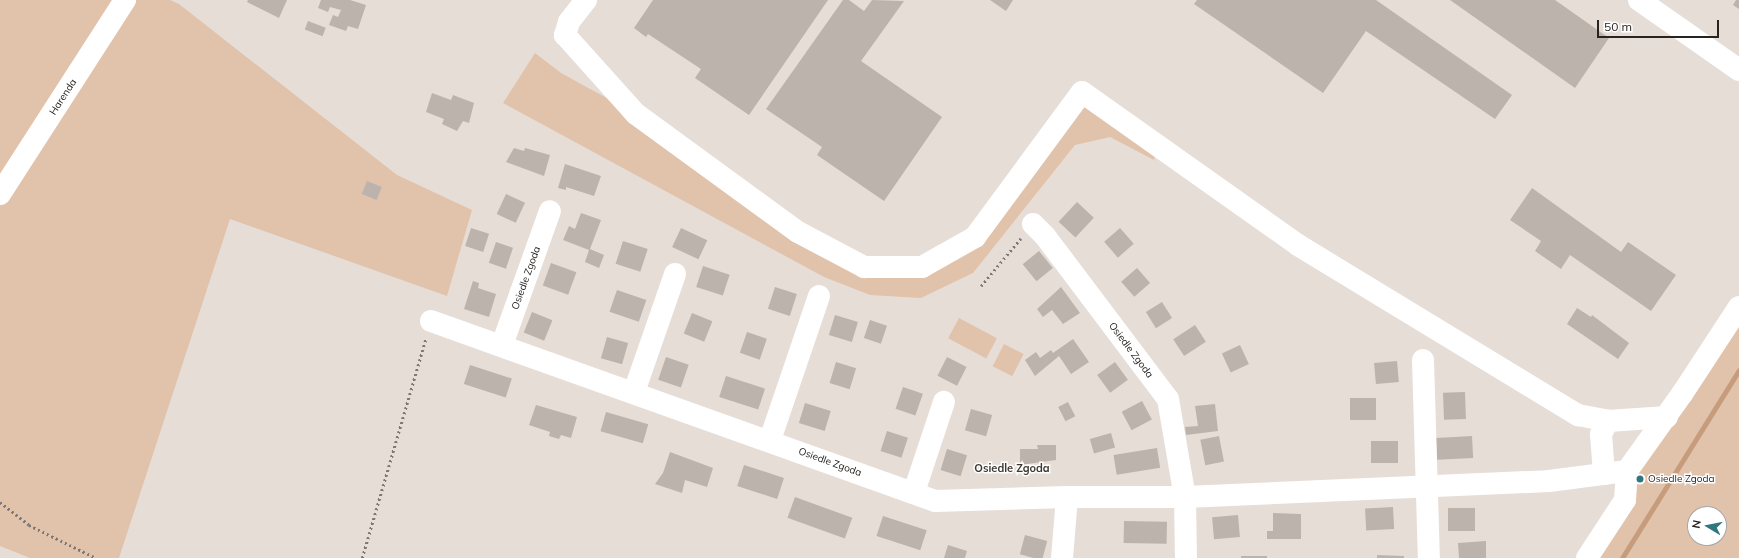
<!DOCTYPE html>
<html>
<head>
<meta charset="utf-8">
<style>
  body { margin:0 }
  #map { position:relative; width:1739px; height:558px; overflow:hidden; background:#e6ddd7; font-family:Mulish,sans-serif }
  div>[style] { position:absolute }
  .green>* { inset:0; background:#e1c3ac; transform-origin:0 0 }
  .stream>* { height:5px; margin:-2.5px; padding:0 2.5px; transform-origin:2.5px; border-radius:2.5px; background:#c79c7c }
  .building>* { inset:0; background:#bcb3ad; transform-origin:0 0 }
  .path>* { height:2.5px; margin-top:-1.25px; transform-origin:0; background:repeating-linear-gradient(90deg,#7e7874 0 2px,transparent 0 5px) }
  .minor>* { height:22px; margin:-11px; padding:0 11px; transform-origin:11px; border-radius:11px; background:#fff }
  .dots>* { width:11px; height:11px; translate:-50% -50%; box-sizing:border-box; border:2px solid #fff; border-radius:50% }
  span { translate:-50% -50%; white-space:nowrap; text-align:center; line-height:1.15; -webkit-text-stroke:3px #fff; paint-order:stroke }
  .street-label { font-size:10px; color:#262320 }
  .poi-label { font-size:10px; color:#262320 }
  .left { translate:0 -50%; text-align:left }
  .neighbourhood-label { font-size:11px; color:#3e3832; font-weight:700 }
  .north { position:absolute; left:1687px; top:506px; width:40px; height:40px; box-sizing:border-box; background:#fff; border:1px solid #a8a7a6; border-radius:50%; rotate:280deg; font-size:11px; font-weight:700; line-height:16px; text-align:center; color:#262320 }
  .north::after { content:''; display:block; margin:auto; width:14px; height:18px; background:#2e7680; clip-path:polygon(50% 0,100% 100%,50% 72%,0 100%) }
  .scale { position:absolute; left:1597px; top:20px; width:122px; height:18px; box-sizing:border-box; border:2px solid #262320; border-top:0; padding-left:5px; font-size:12px; line-height:14px; white-space:nowrap; color:#262320; -webkit-text-stroke:3px #fff; paint-order:stroke }
</style>
</head>
<body>
<div id="map">
  <div class="green">
    <div style="clip-path:polygon(0 0,170px 0,179px 4px,397px 175px,472px 210px,447px 296px,230px 219px,119px 558px,30px 558px,0 546px)"></div>
    <div style="clip-path:polygon(535px 53px,561px 73px,636px 114px,864px 267px,922px 267px,975px 237px,1082px 92px,1158px 145px,1154px 160px,1110px 137px,1075px 145px,973px 273px,921px 298px,870px 295px,824px 277px,503px 103px)"></div>
    <div style="clip-path:polygon(evenodd,1739px 302px,1739px 558px,1587px 558px,1627px 471px,1739px 302px,1695px 514px,1719px 514px,1719px 538px,1695px 538px,1695px 514px)"></div>
    <div style="left:959px;top:318px;width:43px;height:23px;rotate:28deg"></div>
    <div style="left:1004px;top:344px;width:22px;height:25px;rotate:27deg"></div>
  </div>
  <div class="stream">
    <div style="left:1622px;top:558px;width:221px;rotate:-58.1deg"></div>
  </div>
  <div class="building">
    <div style="clip-path:polygon(248px 0,287px 0,279px 18px,247px 2px)"></div>
    <div style="clip-path:polygon(321px 0,350px 0,366px 5px,358px 29px,348px 26px,346px 31px,329px 25px,333px 15px,338px 17px,341px 10px,330px 7px,328px 12px,318px 8px)"></div>
    <div style="clip-path:polygon(653px 0,828px 0,749px 115px,695px 78px,701px 69px,648px 34px,646px 37px,634px 28px)"></div>
    <div style="clip-path:polygon(843px 0,849px 0,864px 11px,872px 0,904px 1px,861px 61px,942px 117px,884px 201px,817px 155px,822px 147px,766px 109px)"></div>
    <div style="clip-path:polygon(990px 0,1013px 0,1006px 11px)"></div>
    <div style="clip-path:polygon(1197px 0,1376px 0,1512px 95px,1495px 119px,1366px 31px,1323px 93px,1194px 4px)"></div>
    <div style="clip-path:polygon(1450px 0,1555px 0,1609px 38px,1575px 88px)"></div>
    <div style="clip-path:polygon(1736px 0,1739px 0,1739px 9px,1733px 5px)"></div>
    <div style="left:308px;top:21px;width:19px;height:9px;rotate:21deg"></div>
    <div style="clip-path:polygon(432px 93px,451px 100px,453px 95px,474px 103px,469px 123px,463px 121px,457px 131px,442px 124px,444px 119px,426px 112px)"></div>
    <div style="clip-path:polygon(514px 148px,524px 151px,525px 148px,550px 155px,544px 176px,506px 162px)"></div>
    <div style="clip-path:polygon(565px 164px,601px 176px,594px 196px,566px 187px,566px 190px,558px 188px)"></div>
    <div style="left:367px;top:181px;width:16px;height:14px;rotate:22deg"></div>
    <div style="clip-path:polygon(1532px 188px,1621px 252px,1628px 242px,1676px 275px,1651px 311px,1570px 255px,1561px 269px,1535px 251px,1541px 241px,1510px 220px)"></div>
    <div style="left:506px;top:194px;width:21px;height:22px;rotate:25deg"></div>
    <div style="left:1077px;top:202px;width:23px;height:27px;rotate:43deg"></div>
    <div style="clip-path:polygon(581px 213px,601px 220px,590px 249px,604px 255px,599px 268px,585px 262px,589px 250px,563px 240px,569px 226px,575px 229px)"></div>
    <div style="left:471px;top:228px;width:19px;height:19px;rotate:18deg"></div>
    <div style="left:681px;top:228px;width:29px;height:21px;rotate:25deg"></div>
    <div style="left:1120px;top:228px;width:21px;height:21px;rotate:49deg"></div>
    <div style="left:623px;top:241px;width:26px;height:24px;rotate:18deg"></div>
    <div style="left:496px;top:242px;width:18px;height:22px;rotate:19deg"></div>
    <div style="left:1039px;top:251px;width:22px;height:21px;rotate:51deg"></div>
    <div style="left:551px;top:263px;width:27px;height:24px;rotate:20deg"></div>
    <div style="left:703px;top:266px;width:28px;height:22px;rotate:18deg"></div>
    <div style="left:1137px;top:268px;width:20px;height:21px;rotate:49deg"></div>
    <div style="clip-path:polygon(473px 281px,479px 283px,478px 288px,496px 294px,489px 317px,464px 309px)"></div>
    <div style="left:775px;top:287px;width:23px;height:23px;rotate:18deg"></div>
    <div style="clip-path:polygon(1061px 287px,1080px 313px,1063px 324px,1052px 310px,1043px 317px,1037px 309px)"></div>
    <div style="left:617px;top:290px;width:31px;height:23px;rotate:19deg"></div>
    <div style="left:1162px;top:302px;width:19px;height:19px;rotate:58deg"></div>
    <div style="clip-path:polygon(1577px 308px,1591px 317px,1592px 315px,1629px 343px,1618px 359px,1567px 324px)"></div>
    <div style="left:532px;top:312px;width:22px;height:22px;rotate:22deg"></div>
    <div style="left:692px;top:313px;width:22px;height:22px;rotate:22deg"></div>
    <div style="left:835px;top:315px;width:24px;height:21px;rotate:17deg"></div>
    <div style="left:870px;top:320px;width:18px;height:19px;rotate:19deg"></div>
    <div style="left:1195px;top:325px;width:20px;height:26px;rotate:57deg"></div>
    <div style="left:747px;top:332px;width:21px;height:22px;rotate:19deg"></div>
    <div style="left:607px;top:337px;width:22px;height:22px;rotate:16deg"></div>
    <div style="clip-path:polygon(1073px 339px,1089px 362px,1071px 374px,1059px 356px,1035px 376px,1025px 360px,1036px 352px,1040px 358px,1051px 350px,1053px 353px)"></div>
    <div style="left:1240px;top:345px;width:21px;height:20px;rotate:65deg"></div>
    <div style="left:666px;top:357px;width:24px;height:24px;rotate:19deg"></div>
    <div style="left:947px;top:357px;width:22px;height:21px;rotate:27deg"></div>
    <div style="left:1397px;top:361px;width:21px;height:23px;rotate:85deg"></div>
    <div style="left:836px;top:362px;width:21px;height:22px;rotate:17deg"></div>
    <div style="left:1115px;top:362px;width:22px;height:22px;rotate:54deg"></div>
    <div style="left:470px;top:365px;width:44px;height:20px;rotate:18deg"></div>
    <div style="left:726px;top:376px;width:41px;height:22px;rotate:18deg"></div>
    <div style="left:903px;top:387px;width:21px;height:23px;rotate:19deg"></div>
    <div style="left:1465px;top:392px;width:27px;height:22px;rotate:88deg"></div>
    <div style="left:1376px;top:398px;width:22px;height:26px;rotate:90deg"></div>
    <div style="left:1142px;top:401px;width:21px;height:23px;rotate:62deg"></div>
    <div style="left:1068px;top:402px;width:16px;height:11px;rotate:63deg"></div>
    <div style="left:805px;top:403px;width:27px;height:21px;rotate:17deg"></div>
    <div style="clip-path:polygon(1215px 404px,1218px 431px,1186px 435px,1185px 427px,1198px 426px,1195px 406px)"></div>
    <div style="clip-path:polygon(536px 405px,577px 417px,571px 438px,561px 435px,559px 439px,549px 436px,550px 432px,529px 425px)"></div>
    <div style="left:971px;top:409px;width:22px;height:22px;rotate:16deg"></div>
    <div style="left:606px;top:412px;width:44px;height:20px;rotate:16deg"></div>
    <div style="left:887px;top:431px;width:22px;height:21px;rotate:18deg"></div>
    <div style="left:1111px;top:433px;width:15px;height:22px;rotate:74deg"></div>
    <div style="left:1219px;top:436px;width:26px;height:19px;rotate:79deg"></div>
    <div style="left:1472px;top:436px;width:22px;height:36px;rotate:87deg"></div>
    <div style="left:1398px;top:441px;width:22px;height:27px;rotate:90deg"></div>
    <div style="clip-path:polygon(1037px 445px,1056px 445px,1056px 460px,1020px 465px,1020px 449px,1038px 449px)"></div>
    <div style="left:1157px;top:448px;width:20px;height:44px;rotate:81deg"></div>
    <div style="left:947px;top:449px;width:21px;height:22px;rotate:17deg"></div>
    <div style="clip-path:polygon(670px 452px,713px 468px,707px 487px,685px 480px,682px 493px,655px 484px,663px 473px)"></div>
    <div style="left:744px;top:465px;width:42px;height:22px;rotate:18deg"></div>
    <div style="left:795px;top:497px;width:61px;height:22px;rotate:20deg"></div>
    <div style="left:1393px;top:507px;width:22px;height:28px;rotate:87deg"></div>
    <div style="left:1448px;top:508px;width:27px;height:23px"></div>
    <div style="clip-path:polygon(1273px 513px,1301px 514px,1301px 539px,1267px 539px,1267px 531px,1273px 531px)"></div>
    <div style="left:1238px;top:515px;width:22px;height:26px;rotate:85deg"></div>
    <div style="left:883px;top:516px;width:46px;height:21px;rotate:18deg"></div>
    <div style="left:1124px;top:521px;width:43px;height:22px;rotate:1deg"></div>
    <div style="left:1025px;top:535px;width:23px;height:20px;rotate:15deg"></div>
    <div style="clip-path:polygon(1486px 541px,1486px 558px,1459px 558px,1458px 543px)"></div>
    <div style="clip-path:polygon(948px 545px,967px 551px,965px 558px,944px 558px)"></div>
    <div style="clip-path:polygon(1377px 555px,1404px 556px,1404px 558px,1377px 558px)"></div>
    <div style="left:1241px;top:556px;width:26px;height:2px"></div>
  </div>
  <div class="path">
    <div style="left:981px;top:286px;width:62px;rotate:-50.2deg"></div>
    <div style="left:0;top:502px;width:37px;rotate:38deg"></div>
    <div style="left:29px;top:525px;width:75px;rotate:26.2deg"></div>
    <div style="left:362px;top:558px;width:229px;rotate:-73.8deg"></div>
  </div>
  <div class="minor">
    <div style="left:586px;top:0;width:28px;rotate:128deg"></div>
    <div style="left:569px;top:22px;width:14px;rotate:107deg"></div>
    <div style="left:565px;top:35px;width:106px;rotate:48.1deg"></div>
    <div style="left:636px;top:114px;width:200px;rotate:36.1deg"></div>
    <div style="left:798px;top:232px;width:75px;rotate:27.9deg"></div>
    <div style="left:864px;top:267px;width:58px"></div>
    <div style="left:922px;top:267px;width:61px;rotate:-29.5deg"></div>
    <div style="left:975px;top:237px;width:180px;rotate:-53.6deg"></div>
    <div style="left:1082px;top:92px;width:265px;rotate:35.3deg"></div>
    <div style="left:1298px;top:245px;width:328px;rotate:31.3deg"></div>
    <div style="left:1578px;top:415px;width:31px;rotate:11deg"></div>
    <div style="left:1608px;top:421px;width:59px;rotate:-3.9deg"></div>
    <div style="left:1639px;top:0;width:122px;rotate:35deg"></div>
    <div style="left:0;top:194px;width:231px;rotate:-57.2deg"></div>
    <div style="left:1033px;top:224px;width:17px;rotate:45deg"></div>
    <div style="left:1045px;top:236px;width:204px;rotate:53deg"></div>
    <div style="left:1168px;top:399px;width:99px;rotate:80.2deg"></div>
    <div style="left:1185px;top:497px;width:61px;rotate:89.1deg"></div>
    <div style="left:431px;top:321px;width:535px;rotate:19.65deg"></div>
    <div style="left:935px;top:501px;width:132px;rotate:-1.7deg"></div>
    <div style="left:1067px;top:497px;width:118px"></div>
    <div style="left:1185px;top:497px;width:364px;rotate:-2.5deg"></div>
    <div style="left:1549px;top:481px;width:79px;rotate:-7.3deg"></div>
    <div style="left:1627px;top:471px;width:95px;rotate:-54.5deg"></div>
    <div style="left:1682px;top:394px;width:104px;rotate:-56.8deg"></div>
    <div style="left:502px;top:345px;width:142px;rotate:-70.3deg"></div>
    <div style="left:1423px;top:360px;width:198px;rotate:88.3deg"></div>
    <div style="left:634px;top:392px;width:125px;rotate:-70.8deg"></div>
    <div style="left:770px;top:440px;width:152px;rotate:-71.2deg"></div>
    <div style="left:1604px;top:474px;width:40px;rotate:-94.3deg"></div>
    <div style="left:1601px;top:434px;width:15px;rotate:-62deg"></div>
    <div style="left:914px;top:492px;width:95px;rotate:-71.6deg"></div>
    <div style="left:1062px;top:558px;width:61px;rotate:-85.3deg"></div>
    <div style="left:1587px;top:558px;width:69px;rotate:-56.8deg"></div>
    <div style="left:1625px;top:500px;width:29px;rotate:-86deg"></div>
  </div>
  <div class="dots">
    <div style="left:1640px;top:479px;background:#2e7680"></div>
  </div>
  <div class="street-label">
    <span style="left:63px;top:97px;rotate:-57deg">Harenda</span>
    <span style="left:526px;top:278px;rotate:-70deg">Osiedle Zgoda</span>
    <span style="left:1131px;top:350px;rotate:53deg">Osiedle Zgoda</span>
    <span style="left:830px;top:462px;rotate:20deg">Osiedle Zgoda</span>
  </div>
  <div class="poi-label">
    <span class="left" style="left:1648px;top:479px">Osiedle Zgoda</span>
  </div>
  <div class="neighbourhood-label">
    <span style="left:1012px;top:468px">Osiedle Zgoda</span>
  </div>
  <div class="north">N</div>
  <div class="scale">50 m</div>
</div>
</body>
</html>
